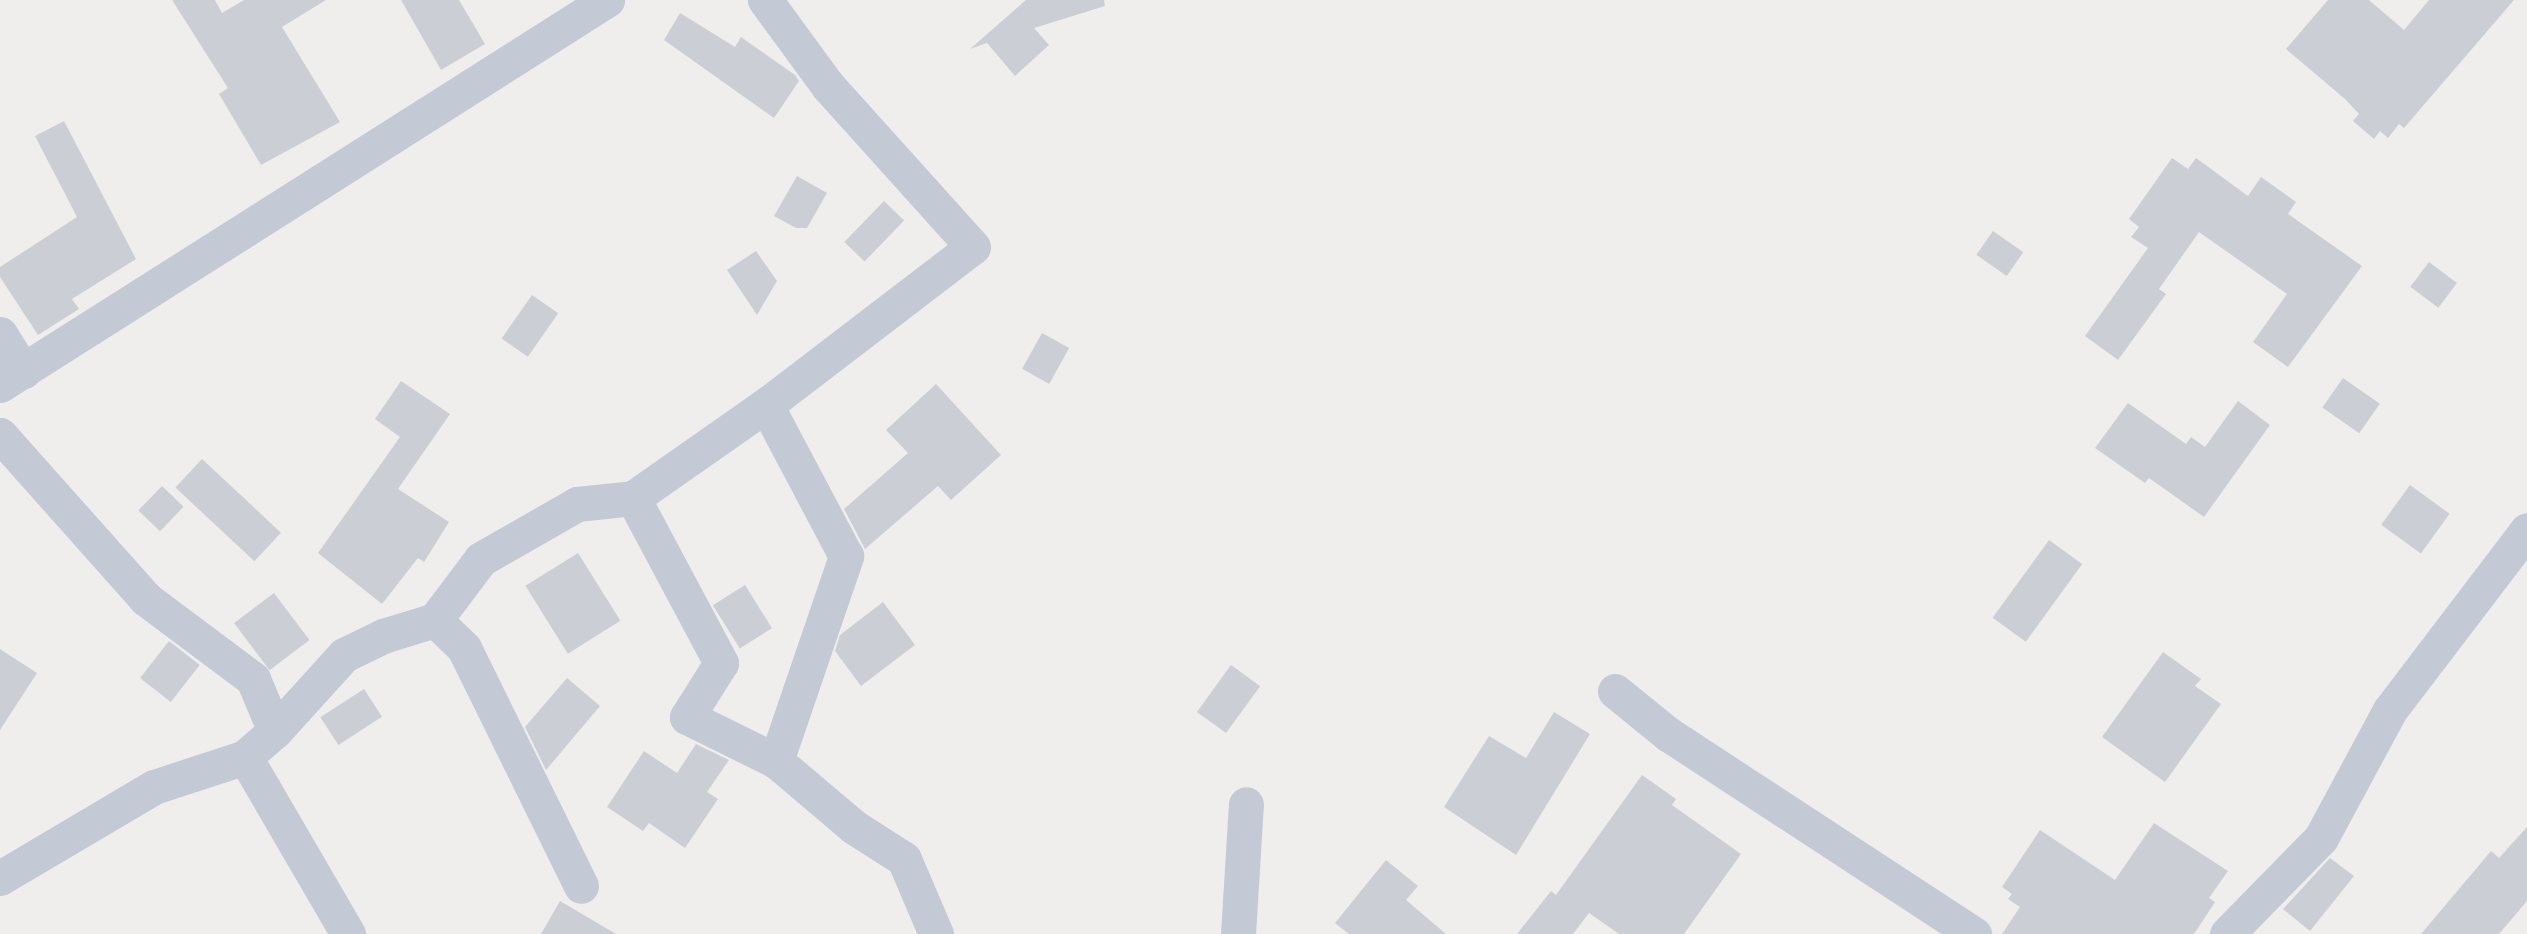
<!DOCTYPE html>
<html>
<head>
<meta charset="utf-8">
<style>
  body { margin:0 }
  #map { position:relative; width:2527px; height:934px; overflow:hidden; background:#f0eeed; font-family:"Nunito Sans",sans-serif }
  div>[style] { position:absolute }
  .building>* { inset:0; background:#ccced5; transform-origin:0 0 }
  .minor>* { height:35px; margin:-17.5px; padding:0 17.5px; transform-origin:17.5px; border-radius:17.5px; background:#c3c9d5 }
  span { translate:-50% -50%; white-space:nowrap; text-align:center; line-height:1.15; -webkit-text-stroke:7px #fff; paint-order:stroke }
</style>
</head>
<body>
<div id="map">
  <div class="building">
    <div style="clip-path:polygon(172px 0,215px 0,222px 13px,244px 0,326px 0,282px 27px,340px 122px,261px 165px,219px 94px,228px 88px)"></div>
    <div style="clip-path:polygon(401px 0,459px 0,485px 44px,441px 70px)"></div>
    <div style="clip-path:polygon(1026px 0,1104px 0,1105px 6px,1034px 28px,1049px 45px,1015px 76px,987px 43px,970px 49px)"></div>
    <div style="clip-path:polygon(2328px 0,2369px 0,2404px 30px,2429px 0,2514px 0,2404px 128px,2399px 124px,2388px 138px,2380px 131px,2374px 139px,2353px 121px,2359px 114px,2345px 99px,2286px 49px)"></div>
    <div style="clip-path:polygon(680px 13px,735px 47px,741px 37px,795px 75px,799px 81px,774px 118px,664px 40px)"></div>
    <div style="clip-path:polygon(64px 121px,136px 259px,72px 299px,79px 309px,38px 335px,0 277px,0 267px,77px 217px,35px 136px)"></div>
    <div style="clip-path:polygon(2172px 158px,2188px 169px,2196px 158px,2248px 196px,2261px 177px,2296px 202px,2288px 214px,2362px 266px,2288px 367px,2253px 342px,2287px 294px,2199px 232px,2159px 289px,2166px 294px,2118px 360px,2085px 336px,2148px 248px,2131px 237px,2139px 227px,2129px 219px)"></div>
    <div style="clip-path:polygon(797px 176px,827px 193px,807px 228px,796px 228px,774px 216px)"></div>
    <div style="left:884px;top:201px;width:28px;height:57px;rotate:44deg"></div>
    <div style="left:1993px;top:231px;width:37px;height:29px;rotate:35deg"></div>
    <div style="clip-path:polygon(756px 251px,777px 281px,757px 315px,727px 270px)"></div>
    <div style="left:2429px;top:262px;width:35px;height:31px;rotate:37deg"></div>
    <div style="left:532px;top:295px;width:32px;height:53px;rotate:35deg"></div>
    <div style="left:1042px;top:333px;width:31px;height:41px;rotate:29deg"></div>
    <div style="left:2343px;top:378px;width:45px;height:36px;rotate:35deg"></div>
    <div style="clip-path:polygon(401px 381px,450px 414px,398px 489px,449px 522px,424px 562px,418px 558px,382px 604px,318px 553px,400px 437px,375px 419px)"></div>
    <div style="clip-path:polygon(936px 384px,1001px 455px,951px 500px,938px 486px,865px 549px,844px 509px,908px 453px,886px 430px)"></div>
    <div style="clip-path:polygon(2238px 401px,2270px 425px,2204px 517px,2149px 478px,2145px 483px,2095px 448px,2128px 403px,2186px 444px,2191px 437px,2205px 447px)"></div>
    <div style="left:202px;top:459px;width:108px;height:39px;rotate:43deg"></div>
    <div style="left:2410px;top:485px;width:49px;height:49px;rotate:36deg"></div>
    <div style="left:162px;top:486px;width:30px;height:34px;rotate:44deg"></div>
    <div style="left:2049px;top:540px;width:41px;height:96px;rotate:36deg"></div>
    <div style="left:578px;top:553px;width:80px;height:62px;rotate:58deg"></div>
    <div style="left:745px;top:585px;width:51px;height:38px;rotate:58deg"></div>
    <div style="left:274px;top:593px;width:59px;height:50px;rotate:53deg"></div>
    <div style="clip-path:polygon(883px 602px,915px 645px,861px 686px,835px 651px,840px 635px)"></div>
    <div style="left:169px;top:641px;width:39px;height:47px;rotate:38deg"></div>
    <div style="clip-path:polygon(0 649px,37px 673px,0 730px)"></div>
    <div style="clip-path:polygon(2163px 652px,2201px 679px,2195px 686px,2221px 704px,2165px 782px,2102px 737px)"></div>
    <div style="left:1231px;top:665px;width:36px;height:58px;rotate:36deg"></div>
    <div style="clip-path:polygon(567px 678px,600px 706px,546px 770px,525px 727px)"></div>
    <div style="left:364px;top:689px;width:33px;height:52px;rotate:57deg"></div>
    <div style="clip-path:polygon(1554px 712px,1590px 734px,1516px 855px,1444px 807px,1489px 736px,1526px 758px)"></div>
    <div style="clip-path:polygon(696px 744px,729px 760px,707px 792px,718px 799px,685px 848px,649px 823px,643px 831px,607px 807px,644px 751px,677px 773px)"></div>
    <div style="clip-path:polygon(1642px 775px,1676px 799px,1672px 805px,1741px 854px,1684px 934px,1619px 934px,1589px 913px,1573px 934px,1517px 934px,1551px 891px,1556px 895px)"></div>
    <div style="clip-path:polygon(2154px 823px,2228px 871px,2209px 898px,2215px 902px,2194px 934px,2002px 934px,2020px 907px,2008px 899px,2012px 894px,2002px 887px,2040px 830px,2115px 880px)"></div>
    <div style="clip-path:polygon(2527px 827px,2527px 901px,2499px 934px,2421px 934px,2491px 851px,2499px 858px)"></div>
    <div style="clip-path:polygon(2330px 858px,2354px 876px,2310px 931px,2283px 909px)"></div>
    <div style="clip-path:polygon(1386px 860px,1418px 886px,1406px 900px,1446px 934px,1349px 934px,1335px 923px)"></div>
    <div style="clip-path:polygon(560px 901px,616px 934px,541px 934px)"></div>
  </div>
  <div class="minor">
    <div style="left:0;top:334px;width:44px;rotate:58.1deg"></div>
    <div style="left:0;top:385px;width:719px;rotate:-32.39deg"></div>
    <div style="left:0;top:435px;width:220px;rotate:48.3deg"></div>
    <div style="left:146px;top:599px;width:134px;rotate:36.8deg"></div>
    <div style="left:253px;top:679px;width:56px;rotate:67.1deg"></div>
    <div style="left:633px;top:498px;width:162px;rotate:-35deg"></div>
    <div style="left:435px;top:620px;width:76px;rotate:-53deg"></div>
    <div style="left:481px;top:559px;width:111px;rotate:-29.8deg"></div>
    <div style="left:577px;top:504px;width:56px;rotate:-6.1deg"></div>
    <div style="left:633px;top:498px;width:187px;rotate:61.9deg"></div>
    <div style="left:721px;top:663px;width:64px;rotate:122.2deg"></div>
    <div style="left:687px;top:717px;width:99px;rotate:26.3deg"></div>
    <div style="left:776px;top:761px;width:217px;rotate:-71.1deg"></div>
    <div style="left:846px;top:556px;width:171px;rotate:-117.9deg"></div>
    <div style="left:766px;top:405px;width:260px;rotate:-37.4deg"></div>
    <div style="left:973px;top:247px;width:217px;rotate:-132deg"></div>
    <div style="left:828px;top:86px;width:107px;rotate:-126.2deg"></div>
    <div style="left:1615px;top:691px;width:68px;rotate:39.1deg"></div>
    <div style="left:1668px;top:734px;width:366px;rotate:33.2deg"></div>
    <div style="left:245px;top:757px;width:205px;rotate:59.8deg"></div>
    <div style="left:776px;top:761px;width:102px;rotate:40.2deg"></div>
    <div style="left:854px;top:827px;width:59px;rotate:32.6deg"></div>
    <div style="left:904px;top:859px;width:82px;rotate:66.9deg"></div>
    <div style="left:0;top:878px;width:179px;rotate:-30.6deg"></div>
    <div style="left:154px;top:787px;width:96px;rotate:-18.2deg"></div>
    <div style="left:245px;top:757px;width:40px;rotate:-41deg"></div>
    <div style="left:275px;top:731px;width:103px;rotate:-47.8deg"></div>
    <div style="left:344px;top:655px;width:43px;rotate:-26deg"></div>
    <div style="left:383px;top:636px;width:54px;rotate:-17.1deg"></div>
    <div style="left:435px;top:620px;width:40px;rotate:44deg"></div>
    <div style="left:464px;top:648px;width:265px;rotate:63.8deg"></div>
    <div style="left:1238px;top:934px;width:130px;rotate:-86.5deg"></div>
    <div style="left:2227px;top:934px;width:134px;rotate:-45.6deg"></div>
    <div style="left:2321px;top:838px;width:145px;rotate:-61.7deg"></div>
    <div style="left:2390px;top:710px;width:226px;rotate:-52.7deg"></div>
  </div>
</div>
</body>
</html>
